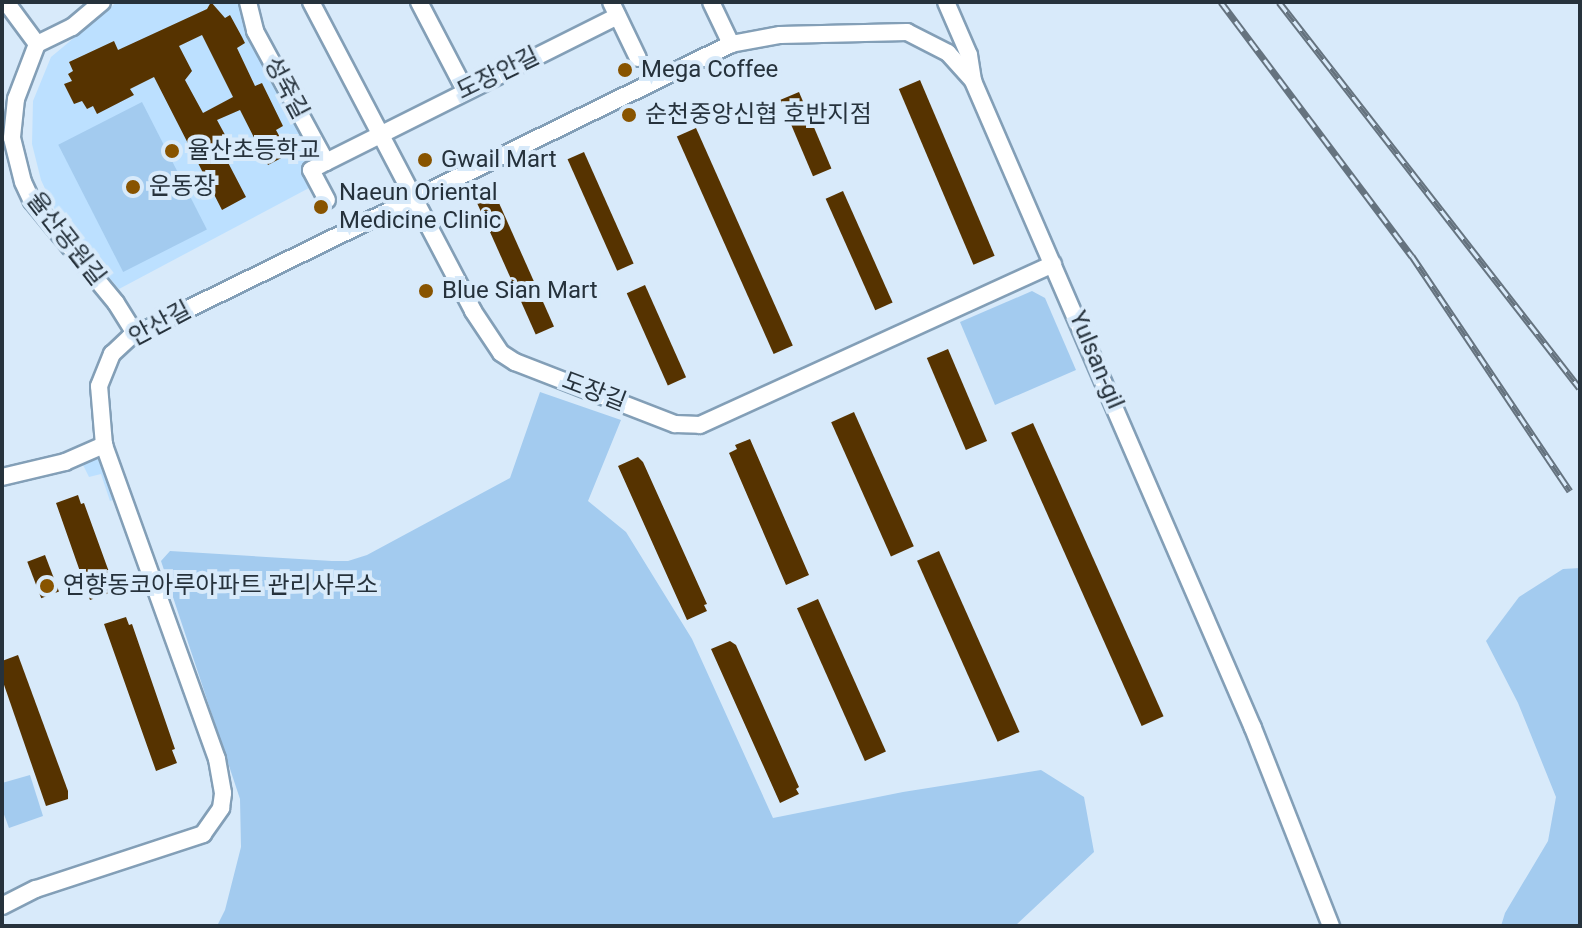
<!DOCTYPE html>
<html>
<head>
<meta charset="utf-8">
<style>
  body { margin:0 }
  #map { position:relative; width:1582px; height:928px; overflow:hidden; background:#d8eafa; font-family:Roboto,"Noto Sans KR",sans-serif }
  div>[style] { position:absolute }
  .built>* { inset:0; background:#bce0ff }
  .green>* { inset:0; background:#a3cbef; transform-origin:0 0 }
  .building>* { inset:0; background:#563300; transform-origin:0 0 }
  .roads { filter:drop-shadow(2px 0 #839fb7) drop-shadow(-2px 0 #839fb7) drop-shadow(0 2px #839fb7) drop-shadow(0 -2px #839fb7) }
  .minor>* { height:16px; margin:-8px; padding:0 8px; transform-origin:8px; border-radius:8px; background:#fff }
  .rail>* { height:7px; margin-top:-3.5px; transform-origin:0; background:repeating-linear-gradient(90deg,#d8eafa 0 12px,#65737f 0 24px); box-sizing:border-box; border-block:2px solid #65737f }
  .dots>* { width:22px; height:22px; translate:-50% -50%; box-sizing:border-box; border:4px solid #d8eafa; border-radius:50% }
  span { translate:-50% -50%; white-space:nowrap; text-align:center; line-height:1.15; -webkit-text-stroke:8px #d8eafa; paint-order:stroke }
  .poi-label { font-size:24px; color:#26323c }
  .left { translate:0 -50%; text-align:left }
  .street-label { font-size:24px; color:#26323c }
  .frame { position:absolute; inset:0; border:4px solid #26323c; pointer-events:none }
</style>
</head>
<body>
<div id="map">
  <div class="built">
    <div style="clip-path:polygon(117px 2px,241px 3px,242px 20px,314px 159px,301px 170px,309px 188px,119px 289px,59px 219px,41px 180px,32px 144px,33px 101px,51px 57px)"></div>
    <div style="clip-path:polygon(102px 451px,119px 498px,110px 501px,101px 474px,89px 477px,81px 461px)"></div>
  </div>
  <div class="green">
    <div style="left:142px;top:102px;width:143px;height:94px;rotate:63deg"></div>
    <div style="clip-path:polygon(1032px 291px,1045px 298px,1076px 370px,995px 405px,960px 322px)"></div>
    <div style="clip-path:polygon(540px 392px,621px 420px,588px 501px,626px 532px,692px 639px,773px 818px,903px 792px,1041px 770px,1084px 797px,1094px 852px,1015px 926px,217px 926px,225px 910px,241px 847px,240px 799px,161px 561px,170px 551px,332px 561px,348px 561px,367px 555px,510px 478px)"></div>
    <div style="clip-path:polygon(1580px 568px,1580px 926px,1501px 926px,1505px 913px,1548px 841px,1556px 797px,1518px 703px,1486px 641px,1519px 597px,1563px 569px)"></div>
    <div style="clip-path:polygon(30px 775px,43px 816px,9px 828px,2px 809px,2px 783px)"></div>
  </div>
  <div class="building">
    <div style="clip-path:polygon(evenodd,211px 2px,225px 18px,230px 15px,242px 37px,245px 43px,237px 48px,255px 86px,262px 83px,283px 126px,276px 130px,289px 154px,268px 165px,240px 110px,217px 120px,230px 144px,221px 149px,246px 197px,222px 210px,154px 77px,130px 89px,134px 95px,97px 114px,93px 106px,87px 109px,82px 101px,74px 104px,64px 84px,72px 81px,68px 74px,73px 71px,69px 62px,114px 41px,118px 50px,207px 9px,211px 2px,202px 35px,233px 97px,203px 113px,185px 80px,192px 71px,179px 46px,202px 35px)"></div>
    <div style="left:920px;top:80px;width:191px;height:23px;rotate:67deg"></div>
    <div style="left:799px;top:92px;width:83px;height:20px;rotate:67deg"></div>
    <div style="left:696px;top:128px;width:238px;height:21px;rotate:66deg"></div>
    <div style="left:584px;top:152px;width:122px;height:18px;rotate:66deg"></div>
    <div style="left:843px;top:191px;width:122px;height:19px;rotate:66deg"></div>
    <div style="left:495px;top:194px;width:145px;height:20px;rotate:66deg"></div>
    <div style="left:645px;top:285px;width:101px;height:20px;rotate:66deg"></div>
    <div style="left:948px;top:349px;width:100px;height:23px;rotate:67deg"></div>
    <div style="left:854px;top:412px;width:147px;height:25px;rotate:66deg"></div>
    <div style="left:1033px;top:423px;width:321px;height:24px;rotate:66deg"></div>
    <div style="clip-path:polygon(750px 439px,809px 575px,786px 585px,729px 453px,737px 449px,735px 445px)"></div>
    <div style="clip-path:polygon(638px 457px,643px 462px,707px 604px,704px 605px,707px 611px,687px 620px,618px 466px)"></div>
    <div style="clip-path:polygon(78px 495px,81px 504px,84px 503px,113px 583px,109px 584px,112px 592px,90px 600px,56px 503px)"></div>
    <div style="left:939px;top:551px;width:198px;height:24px;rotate:66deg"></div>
    <div style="left:45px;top:555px;width:39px;height:19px;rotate:69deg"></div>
    <div style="left:818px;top:599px;width:167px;height:23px;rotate:66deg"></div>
    <div style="clip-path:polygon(126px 617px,129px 625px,132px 624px,175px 749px,172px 750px,177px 763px,156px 771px,104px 624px)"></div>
    <div style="clip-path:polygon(730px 641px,736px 645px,799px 787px,796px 789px,799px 794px,780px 803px,711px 649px)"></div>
    <div style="clip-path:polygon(18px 655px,68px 791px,68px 799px,46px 806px,2px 679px,2px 661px)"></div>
  </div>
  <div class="roads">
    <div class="minor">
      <div style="left:6px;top:2px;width:52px;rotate:53.6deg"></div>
      <div style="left:102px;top:2px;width:39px;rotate:140deg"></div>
      <div style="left:72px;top:27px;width:39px;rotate:154deg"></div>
      <div style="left:37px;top:44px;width:59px;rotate:110.9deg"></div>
      <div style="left:16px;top:99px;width:39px;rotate:96deg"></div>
      <div style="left:12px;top:138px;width:45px;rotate:76deg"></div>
      <div style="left:23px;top:182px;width:21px;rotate:65deg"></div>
      <div style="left:32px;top:201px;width:132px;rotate:50.5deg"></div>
      <div style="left:116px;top:303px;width:38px;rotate:58deg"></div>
      <div style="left:248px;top:2px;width:30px;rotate:76deg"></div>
      <div style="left:255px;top:31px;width:149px;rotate:61.5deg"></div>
      <div style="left:326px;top:162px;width:326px;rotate:-26.6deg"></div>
      <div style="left:311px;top:2px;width:349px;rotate:62.3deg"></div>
      <div style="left:473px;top:311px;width:50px;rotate:56.3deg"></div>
      <div style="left:501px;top:353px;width:17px;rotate:33deg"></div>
      <div style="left:515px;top:362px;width:172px;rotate:21.2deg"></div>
      <div style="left:675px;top:424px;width:25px;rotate:2deg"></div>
      <div style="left:700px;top:425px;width:388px;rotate:-24.5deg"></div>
      <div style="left:419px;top:2px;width:99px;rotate:62.4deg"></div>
      <div style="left:611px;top:2px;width:62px;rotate:64.3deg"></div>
      <div style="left:711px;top:2px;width:47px;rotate:64.5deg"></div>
      <div style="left:731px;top:44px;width:50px;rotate:-10.4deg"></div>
      <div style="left:780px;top:35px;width:127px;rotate:-1.4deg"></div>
      <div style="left:907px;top:32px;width:46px;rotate:27.1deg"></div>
      <div style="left:948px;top:53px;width:38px;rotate:48deg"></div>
      <div style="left:973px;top:81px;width:705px;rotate:66.6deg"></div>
      <div style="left:1253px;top:728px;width:213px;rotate:68.5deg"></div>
      <div style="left:946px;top:2px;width:58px;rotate:66.5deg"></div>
      <div style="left:969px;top:55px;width:25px;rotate:81deg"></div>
      <div style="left:326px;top:162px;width:17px;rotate:152deg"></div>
      <div style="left:311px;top:170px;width:34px;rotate:62deg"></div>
      <div style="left:2px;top:477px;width:65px;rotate:-13.4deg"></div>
      <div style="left:65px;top:462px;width:43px;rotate:-23.6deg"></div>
      <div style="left:2px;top:906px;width:38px;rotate:-27deg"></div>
      <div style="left:36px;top:889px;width:176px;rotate:-18.2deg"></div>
      <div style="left:203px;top:834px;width:32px;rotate:-55deg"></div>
      <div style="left:221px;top:808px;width:15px;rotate:-82deg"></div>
      <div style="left:223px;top:793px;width:35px;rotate:-100deg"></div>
      <div style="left:217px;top:759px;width:334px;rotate:-109.8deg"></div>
      <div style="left:104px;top:445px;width:59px;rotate:-94.8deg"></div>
      <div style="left:99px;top:386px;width:35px;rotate:-68deg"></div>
      <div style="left:112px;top:354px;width:25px;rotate:-43deg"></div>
      <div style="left:130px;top:337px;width:23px;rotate:-25deg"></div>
      <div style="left:151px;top:327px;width:645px;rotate:-26.01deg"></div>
    </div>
  </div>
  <div class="rail">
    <div style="left:1221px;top:2px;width:318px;rotate:53.1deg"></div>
    <div style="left:1412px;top:256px;width:283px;rotate:56.1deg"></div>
    <div style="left:1279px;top:2px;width:489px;rotate:52.1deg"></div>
  </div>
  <div class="dots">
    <div style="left:625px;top:70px;background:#885400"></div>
    <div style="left:629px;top:115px;background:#885400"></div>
    <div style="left:172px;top:151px;background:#885400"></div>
    <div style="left:425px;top:160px;background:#885400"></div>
    <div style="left:133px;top:187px;background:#885400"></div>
    <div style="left:321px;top:207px;background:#885400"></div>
    <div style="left:426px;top:291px;background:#885400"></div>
    <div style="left:47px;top:586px;background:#885400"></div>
  </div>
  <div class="poi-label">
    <span class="left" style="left:641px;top:70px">Mega Coffee</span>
    <span class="left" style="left:645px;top:115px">순천중앙신협 호반지점</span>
    <span class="left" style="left:188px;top:151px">율산초등학교</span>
    <span class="left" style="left:441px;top:160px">Gwail Mart</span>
    <span class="left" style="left:149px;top:187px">운동장</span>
    <span class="left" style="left:339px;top:207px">Naeun Oriental<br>Medicine Clinic</span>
    <span class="left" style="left:442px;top:291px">Blue Sian Mart</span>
    <span class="left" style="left:63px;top:586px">연향동코아루아파트 관리사무소</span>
  </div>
  <div class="street-label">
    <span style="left:498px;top:74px;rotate:-26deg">도장안길</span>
    <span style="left:286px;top:88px;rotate:62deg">성죽길</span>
    <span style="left:66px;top:239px;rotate:52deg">율산공원길</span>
    <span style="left:160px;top:324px;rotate:-28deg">안산길</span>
    <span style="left:1096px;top:360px;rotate:67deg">Yulsan-gil</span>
    <span style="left:594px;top:392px;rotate:21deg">도장길</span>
  </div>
  <div class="frame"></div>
</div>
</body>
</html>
